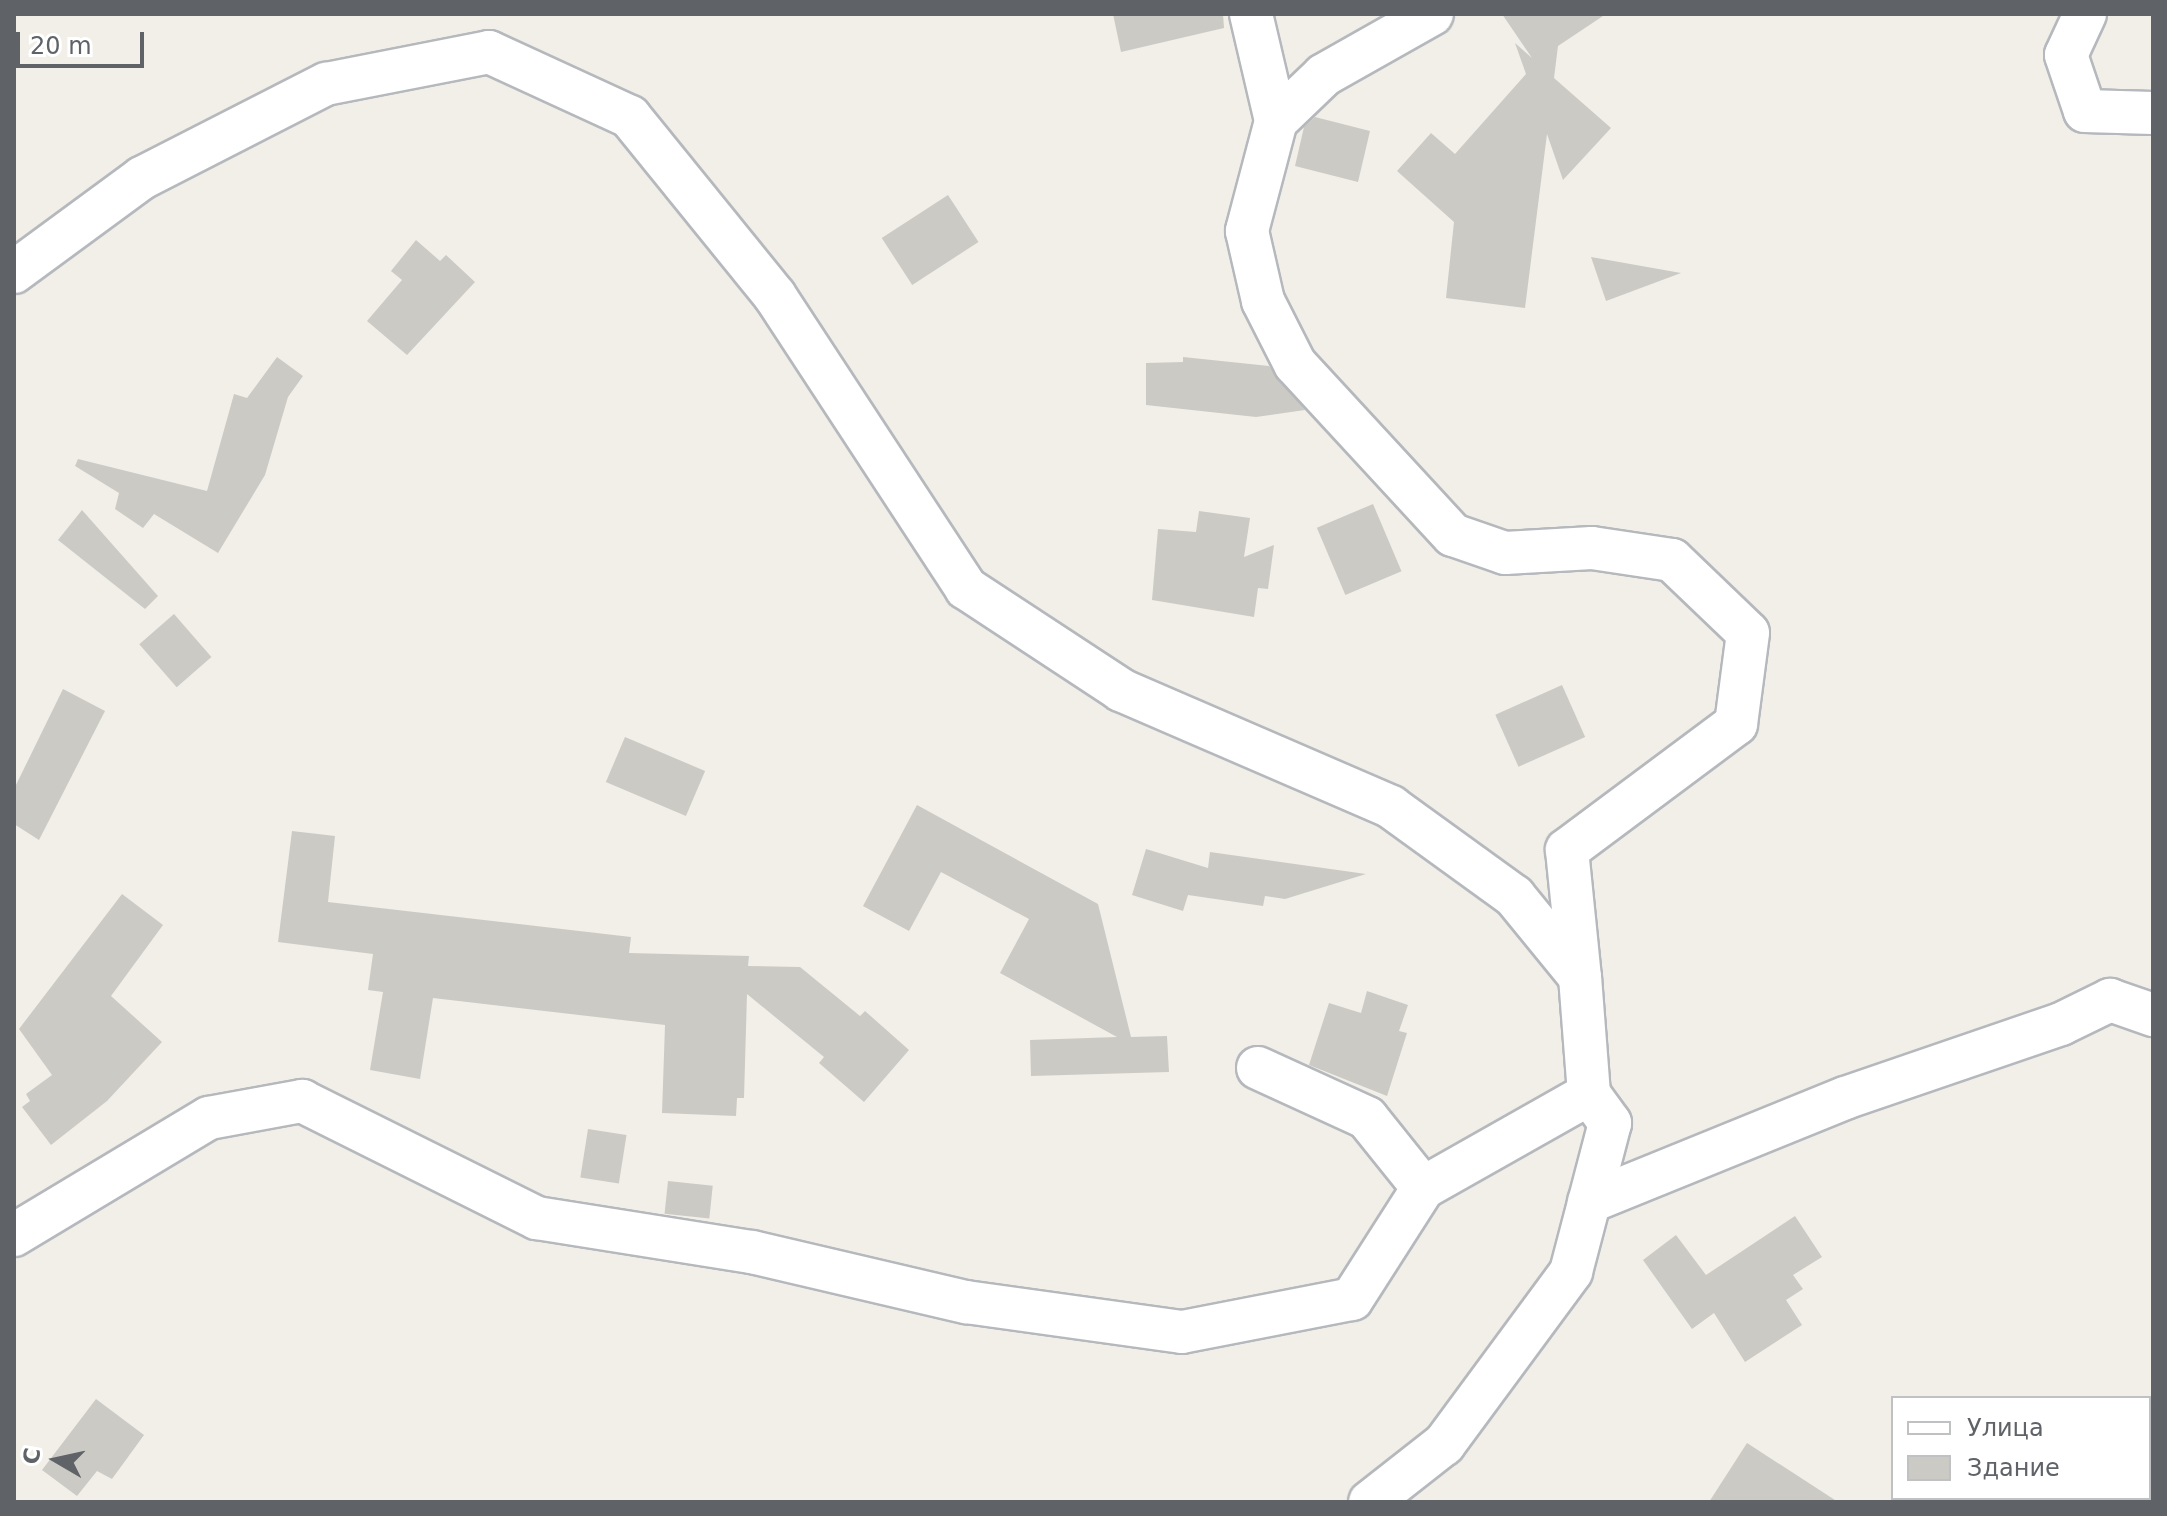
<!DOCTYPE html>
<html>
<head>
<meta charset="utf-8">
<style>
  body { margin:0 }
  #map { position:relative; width:2167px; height:1516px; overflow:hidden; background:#f1efe8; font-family:"DejaVu Sans",sans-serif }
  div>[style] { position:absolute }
  .building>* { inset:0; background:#cccac5; transform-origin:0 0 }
  .roads { filter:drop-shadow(2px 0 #b5b8bc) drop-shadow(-2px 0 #b5b8bc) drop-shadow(0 2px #b5b8bc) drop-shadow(0 -2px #b5b8bc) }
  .street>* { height:42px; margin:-21px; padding:0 21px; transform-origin:21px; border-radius:21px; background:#fff }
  span { translate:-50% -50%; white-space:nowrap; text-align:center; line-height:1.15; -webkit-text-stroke:6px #fff; paint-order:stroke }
  .frame { position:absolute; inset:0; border:16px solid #5f6368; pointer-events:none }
  .legend { position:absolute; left:1891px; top:1396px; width:260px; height:104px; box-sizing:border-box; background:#fff; border:2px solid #bfc1c3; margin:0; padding:10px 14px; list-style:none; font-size:24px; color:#5f6368 }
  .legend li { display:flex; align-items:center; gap:16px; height:40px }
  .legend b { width:40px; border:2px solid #bfc1c3 }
  .north { position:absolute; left:16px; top:1420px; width:80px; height:80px; -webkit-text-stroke:6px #fff; paint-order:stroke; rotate:279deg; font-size:22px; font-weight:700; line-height:32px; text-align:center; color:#5f6368 }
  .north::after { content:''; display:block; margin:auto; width:28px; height:36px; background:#5f6368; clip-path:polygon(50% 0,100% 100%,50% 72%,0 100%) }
  .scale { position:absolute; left:16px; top:32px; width:128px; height:36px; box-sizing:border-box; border:4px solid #5f6368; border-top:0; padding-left:10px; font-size:24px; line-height:28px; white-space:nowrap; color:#5f6368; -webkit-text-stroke:6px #fff; paint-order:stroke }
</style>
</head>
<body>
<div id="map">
  <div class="building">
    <div style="clip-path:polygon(1113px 14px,1223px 14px,1224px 28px,1121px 52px)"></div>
    <div style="clip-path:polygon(1502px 14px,1606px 14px,1558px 46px,1554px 78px,1611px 128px,1563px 180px,1547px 134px,1525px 308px,1446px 298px,1454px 222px,1397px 171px,1431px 133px,1455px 154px,1526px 74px,1515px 43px,1532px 58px)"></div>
    <div style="clip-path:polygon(1315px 117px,1370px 131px,1358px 182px,1295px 166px,1304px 127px)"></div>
    <div style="left:948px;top:195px;width:56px;height:79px;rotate:57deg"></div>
    <div style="clip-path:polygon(416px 240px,440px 261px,446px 255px,475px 282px,407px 355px,367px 321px,402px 280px,391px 271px)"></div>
    <div style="clip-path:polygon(1591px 257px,1681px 273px,1606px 301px)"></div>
    <div style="clip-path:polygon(277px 357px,303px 376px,288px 397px,265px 475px,218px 553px,154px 514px,143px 528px,115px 509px,119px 493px,75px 466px,78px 459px,207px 491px,234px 394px,247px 398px)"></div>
    <div style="clip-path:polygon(1183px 357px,1269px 366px,1305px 410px,1256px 417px,1146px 405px,1146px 363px,1183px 362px)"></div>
    <div style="left:1373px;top:504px;width:73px;height:61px;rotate:67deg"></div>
    <div style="clip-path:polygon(82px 510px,158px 596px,145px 609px,58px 540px)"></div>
    <div style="clip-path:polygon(1199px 511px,1250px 518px,1244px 557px,1274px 545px,1268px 589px,1258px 588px,1254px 617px,1152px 600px,1158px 529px,1196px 532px)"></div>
    <div style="left:174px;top:614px;width:57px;height:46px;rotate:49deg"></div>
    <div style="left:1562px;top:685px;width:57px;height:73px;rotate:66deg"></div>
    <div style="clip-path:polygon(63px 689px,105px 711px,39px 840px,14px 824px,14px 789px)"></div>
    <div style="left:625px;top:737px;width:87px;height:49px;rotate:23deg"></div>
    <div style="clip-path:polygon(917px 805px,1098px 904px,1131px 1037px,1167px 1036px,1169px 1072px,1031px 1076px,1030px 1040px,1117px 1037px,1000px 973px,1029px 919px,941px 872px,909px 931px,863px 906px)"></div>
    <div style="clip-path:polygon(292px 831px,335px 836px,328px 902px,631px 937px,629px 953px,749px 956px,748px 966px,800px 967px,860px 1016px,865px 1011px,909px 1050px,864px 1102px,819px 1063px,824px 1057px,747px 994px,744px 1098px,737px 1098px,736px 1116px,662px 1113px,665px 1025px,433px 998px,420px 1079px,370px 1070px,383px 992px,368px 990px,373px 954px,278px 942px)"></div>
    <div style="clip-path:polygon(1146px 849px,1208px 868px,1210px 852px,1366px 874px,1285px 899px,1265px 896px,1263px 906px,1188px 895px,1183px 911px,1132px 895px)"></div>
    <div style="clip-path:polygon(122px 894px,163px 925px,111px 996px,162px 1042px,107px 1101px,51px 1145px,22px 1107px,30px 1101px,26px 1094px,52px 1075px,19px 1029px)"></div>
    <div style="clip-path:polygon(1367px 991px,1408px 1005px,1399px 1031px,1407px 1033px,1387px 1096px,1309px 1065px,1329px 1003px,1361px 1013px)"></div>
    <div style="left:588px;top:1129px;width:39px;height:49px;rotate:9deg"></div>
    <div style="left:668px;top:1181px;width:45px;height:33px;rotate:6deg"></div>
    <div style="clip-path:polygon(1795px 1216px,1822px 1257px,1793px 1275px,1803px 1289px,1786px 1300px,1802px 1325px,1745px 1362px,1714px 1313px,1692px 1329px,1643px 1260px,1676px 1235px,1706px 1275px)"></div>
    <div style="clip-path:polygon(96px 1399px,144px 1435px,112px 1479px,97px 1471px,77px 1496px,42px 1470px)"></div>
    <div style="clip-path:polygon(1747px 1443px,1838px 1502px,1709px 1502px)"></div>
  </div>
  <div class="roads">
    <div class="street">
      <div style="left:1251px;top:14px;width:110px;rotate:76.8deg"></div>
      <div style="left:1276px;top:121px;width:114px;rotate:104.8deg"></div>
      <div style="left:1247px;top:231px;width:72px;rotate:77.1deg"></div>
      <div style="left:1263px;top:301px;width:71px;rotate:63.1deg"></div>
      <div style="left:1295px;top:364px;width:233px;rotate:47.3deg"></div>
      <div style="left:1453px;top:535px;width:55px;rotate:19.1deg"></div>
      <div style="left:1505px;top:553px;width:87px;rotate:-3.3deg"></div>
      <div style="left:1592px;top:548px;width:81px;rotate:8.5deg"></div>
      <div style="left:1672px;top:560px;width:105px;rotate:43.8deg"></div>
      <div style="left:1748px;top:633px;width:92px;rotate:97.5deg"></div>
      <div style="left:1736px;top:724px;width:211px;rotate:143.3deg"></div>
      <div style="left:1567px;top:850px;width:128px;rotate:84.2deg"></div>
      <div style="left:2085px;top:14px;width:45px;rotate:114.9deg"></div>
      <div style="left:2066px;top:55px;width:59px;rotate:71.3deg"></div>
      <div style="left:2085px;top:111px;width:68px;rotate:1.7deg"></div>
      <div style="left:1276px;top:121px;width:66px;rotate:-43.8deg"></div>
      <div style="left:1324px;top:75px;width:124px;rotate:-29.5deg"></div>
      <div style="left:14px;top:272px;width:159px;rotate:-36.3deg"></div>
      <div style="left:142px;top:178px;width:207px;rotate:-27.1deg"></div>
      <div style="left:326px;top:84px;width:166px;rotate:-11.1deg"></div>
      <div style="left:489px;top:52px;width:155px;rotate:24.7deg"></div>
      <div style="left:630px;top:117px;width:230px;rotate:51deg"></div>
      <div style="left:775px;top:296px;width:349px;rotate:56.8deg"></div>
      <div style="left:966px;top:588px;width:186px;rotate:33.3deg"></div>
      <div style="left:1121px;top:690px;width:294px;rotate:23.4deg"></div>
      <div style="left:1391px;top:807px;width:152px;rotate:35.9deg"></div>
      <div style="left:1514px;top:896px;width:104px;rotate:50.8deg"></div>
      <div style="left:1580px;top:977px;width:117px;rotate:85.6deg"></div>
      <div style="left:1589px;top:1094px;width:36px;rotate:54deg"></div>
      <div style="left:1610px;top:1123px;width:154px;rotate:104.7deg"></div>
      <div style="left:1571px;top:1272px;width:214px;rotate:126.4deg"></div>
      <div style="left:1444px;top:1444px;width:94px;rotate:141.9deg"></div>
      <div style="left:1258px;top:1068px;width:120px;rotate:24.6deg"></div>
      <div style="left:1367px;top:1118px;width:90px;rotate:51.3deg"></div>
      <div style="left:1589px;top:1202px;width:276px;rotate:-22.1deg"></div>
      <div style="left:1845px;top:1098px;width:228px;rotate:-18.9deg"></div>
      <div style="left:2061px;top:1024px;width:55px;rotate:-26.1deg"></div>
      <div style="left:2110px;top:1000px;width:46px;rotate:19.2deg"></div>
      <div style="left:14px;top:1235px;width:227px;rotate:-31deg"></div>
      <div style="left:209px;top:1118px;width:95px;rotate:-10.4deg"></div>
      <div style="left:302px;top:1101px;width:263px;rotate:26.5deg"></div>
      <div style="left:537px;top:1218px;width:218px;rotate:9deg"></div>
      <div style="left:752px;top:1252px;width:220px;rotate:13.2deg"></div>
      <div style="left:966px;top:1302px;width:218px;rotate:7.9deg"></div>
      <div style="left:1182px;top:1332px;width:173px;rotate:-11deg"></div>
      <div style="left:1352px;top:1299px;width:132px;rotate:-57.4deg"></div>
      <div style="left:1423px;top:1188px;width:191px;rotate:-29.5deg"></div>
    </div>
  </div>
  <div class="frame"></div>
  <ul class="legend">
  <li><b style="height:10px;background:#fff"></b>Улица</li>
  <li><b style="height:22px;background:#cccac5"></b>Здание</li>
  </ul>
  <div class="north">С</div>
  <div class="scale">20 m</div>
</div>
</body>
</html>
